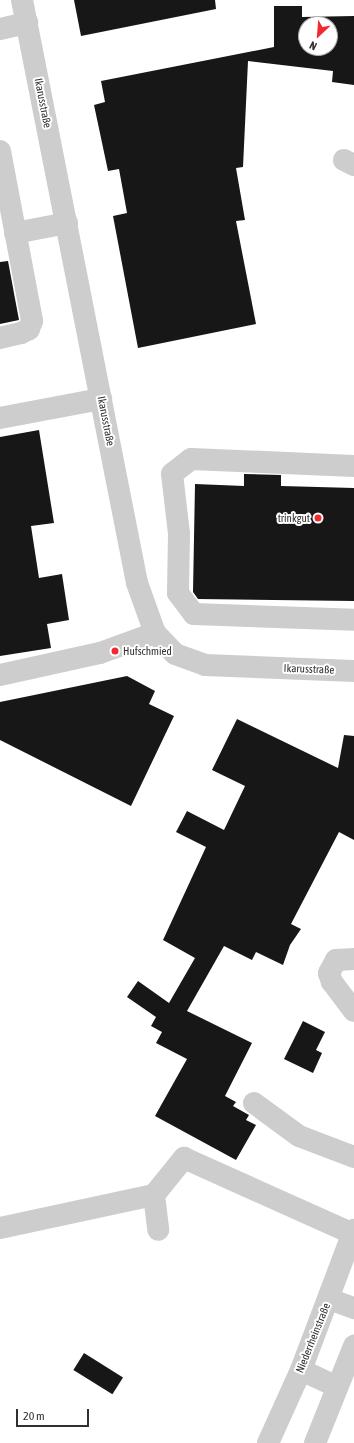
<!DOCTYPE html>
<html>
<head>
<meta charset="utf-8">
<style>
  body { margin:0 }
  #map { position:relative; width:354px; height:1443px; overflow:hidden; background:#fff; font-family:"Asap Condensed",sans-serif }
  div>[style] { position:absolute }
  .building>* { inset:0; background:#171717; transform-origin:0 0 }
  .minor>* { height:22px; margin:-11px; padding:0 11px; transform-origin:11px; border-radius:11px; background:#cdcdcd }
  .dots>* { width:11px; height:11px; translate:-50% -50%; box-sizing:border-box; border:2px solid #fff; border-radius:50% }
  span { translate:-50% -50%; white-space:nowrap; text-align:center; line-height:1.15; -webkit-text-stroke:4px #fff; paint-order:stroke }
  .street-label { font-size:11px; color:#303030 }
  .poi-label { font-size:11px; color:#303030 }
  .right { translate:-100% -50%; text-align:right }
  .left { translate:0 -50%; text-align:left }
  .north { position:absolute; left:298px; top:16px; width:40px; height:40px; box-sizing:border-box; background:#fff; border:1px solid #acacac; border-radius:50%; rotate:206deg; font-size:11px; font-weight:700; line-height:16px; text-align:center; color:#303030 }
  .north::after { content:''; display:block; margin:auto; width:14px; height:18px; background:#f02a30; clip-path:polygon(50% 0,100% 100%,50% 72%,0 100%) }
  .scale { position:absolute; left:16px; top:1409px; width:73px; height:18px; box-sizing:border-box; border:2px solid #303030; border-top:0; padding-left:5px; font-size:12px; line-height:14px; white-space:nowrap; color:#303030; -webkit-text-stroke:3px #fff; paint-order:stroke }
</style>
</head>
<body>
<div id="map">
  <div class="building">
    <div style="clip-path:polygon(74px 0,215px 0,216px 9px,81px 36px)"></div>
    <div style="clip-path:polygon(evenodd,274px 6px,302px 6px,302px 17px,354px 16px,354px 85px,332px 82px,333px 71px,248px 61px,243px 167px,236px 168px,245px 220px,236px 221px,256px 324px,138px 348px,113px 216px,127px 213px,119px 169px,108px 171px,94px 105px,105px 102px,101px 81px,274px 47px,274px 6px,306px 24px,330px 24px,330px 48px,306px 48px,306px 24px)"></div>
    <div style="clip-path:polygon(8px 261px,19px 320px,0 324px,0 262px)"></div>
    <div style="clip-path:polygon(39px 430px,54px 523px,31px 526px,39px 578px,62px 574px,69px 620px,47px 624px,51px 648px,0 656px,0 437px)"></div>
    <div style="clip-path:polygon(244px 474px,281px 475px,281px 486px,354px 488px,354px 601px,198px 599px,193px 592px,195px 484px,244px 486px)"></div>
    <div style="clip-path:polygon(127px 676px,155px 691px,149px 704px,174px 716px,131px 806px,0 740px,0 702px)"></div>
    <div style="clip-path:polygon(237px 719px,338px 768px,344px 735px,354px 736px,354px 840px,339px 832px,291px 924px,301px 929px,290px 945px,283px 965px,256px 952px,252px 960px,224px 946px,187px 1011px,252px 1043px,225px 1096px,236px 1102px,233px 1106px,249px 1115px,246px 1120px,256px 1125px,236px 1160px,155px 1116px,187px 1059px,156px 1043px,162px 1032px,151px 1026px,156px 1017px,127px 997px,138px 981px,169px 1003px,195px 958px,163px 940px,206px 847px,176px 832px,187px 811px,224px 830px,245px 786px,212px 770px)"></div>
    <div style="clip-path:polygon(303px 1021px,325px 1032px,316px 1050px,322px 1053px,313px 1073px,284px 1059px)"></div>
    <div style="left:84px;top:1353px;width:46px;height:20px;rotate:32deg"></div>
  </div>
  <div class="minor">
    <div style="left:22px;top:0;width:594px;rotate:78.84deg"></div>
    <div style="left:137px;top:583px;width:53px;rotate:70.2deg"></div>
    <div style="left:155px;top:633px;width:29px;rotate:46deg"></div>
    <div style="left:175px;top:654px;width:32px;rotate:20deg"></div>
    <div style="left:205px;top:665px;width:149px;rotate:2.3deg"></div>
    <div style="left:0;top:29px;width:28px;rotate:-13deg"></div>
    <div style="left:0;top:151px;width:173px;rotate:79.3deg"></div>
    <div style="left:32px;top:321px;width:9px;rotate:111deg"></div>
    <div style="left:29px;top:329px;width:9px;rotate:153deg"></div>
    <div style="left:21px;top:333px;width:22px;rotate:167deg"></div>
    <div style="left:344px;top:160px;width:11px;rotate:27deg"></div>
    <div style="left:15px;top:233px;width:53px;rotate:-10.9deg"></div>
    <div style="left:0;top:418px;width:103px;rotate:-10.7deg"></div>
    <div style="left:354px;top:466px;width:163px;rotate:-177.5deg"></div>
    <div style="left:191px;top:459px;width:24px;rotate:142deg"></div>
    <div style="left:172px;top:474px;width:60px;rotate:83.3deg"></div>
    <div style="left:179px;top:534px;width:59px;rotate:91deg"></div>
    <div style="left:178px;top:593px;width:26px;rotate:53deg"></div>
    <div style="left:194px;top:614px;width:160px;rotate:2.1deg"></div>
    <div style="left:0;top:675px;width:102px;rotate:-12.4deg"></div>
    <div style="left:100px;top:653px;width:59px;rotate:-20deg"></div>
    <div style="left:354px;top:959px;width:18px;rotate:177deg"></div>
    <div style="left:336px;top:960px;width:15px;rotate:118deg"></div>
    <div style="left:329px;top:973px;width:9px;rotate:72deg"></div>
    <div style="left:332px;top:982px;width:36px;rotate:53deg"></div>
    <div style="left:254px;top:1103px;width:56px;rotate:36.3deg"></div>
    <div style="left:299px;top:1136px;width:59px;rotate:20.9deg"></div>
    <div style="left:154px;top:1195px;width:35px;rotate:83deg"></div>
    <div style="left:0;top:1228px;width:157px;rotate:-12.1deg"></div>
    <div style="left:154px;top:1195px;width:48px;rotate:-51deg"></div>
    <div style="left:184px;top:1158px;width:185px;rotate:24.2deg"></div>
    <div style="left:329px;top:1299px;width:27px;rotate:20deg"></div>
    <div style="left:301px;top:1370px;width:40px;rotate:25deg"></div>
    <div style="left:268px;top:1443px;width:80px;rotate:-65.7deg"></div>
    <div style="left:301px;top:1370px;width:150px;rotate:-69.3deg"></div>
    <div style="left:315px;top:1443px;width:105px;rotate:-68.1deg"></div>
  </div>
  <div class="dots">
    <div style="left:318px;top:518px;background:#f02a30"></div>
    <div style="left:115px;top:651px;background:#f02a30"></div>
  </div>
  <div class="street-label">
    <span style="left:43px;top:103px;rotate:79deg">Ikarusstraße</span>
    <span style="left:106px;top:421px;rotate:79deg">Ikarusstraße</span>
    <span style="left:309px;top:669px;rotate:2deg">Ikarusstraße</span>
    <span style="left:313px;top:1338px;rotate:-68deg">Niederrheinstraße</span>
  </div>
  <div class="poi-label">
    <span class="right" style="left:310px;top:518px">trinkgut</span>
    <span class="left" style="left:123px;top:651px">Hufschmied</span>
  </div>
  <div class="north">N</div>
  <div class="scale">20 m</div>
</div>
</body>
</html>
